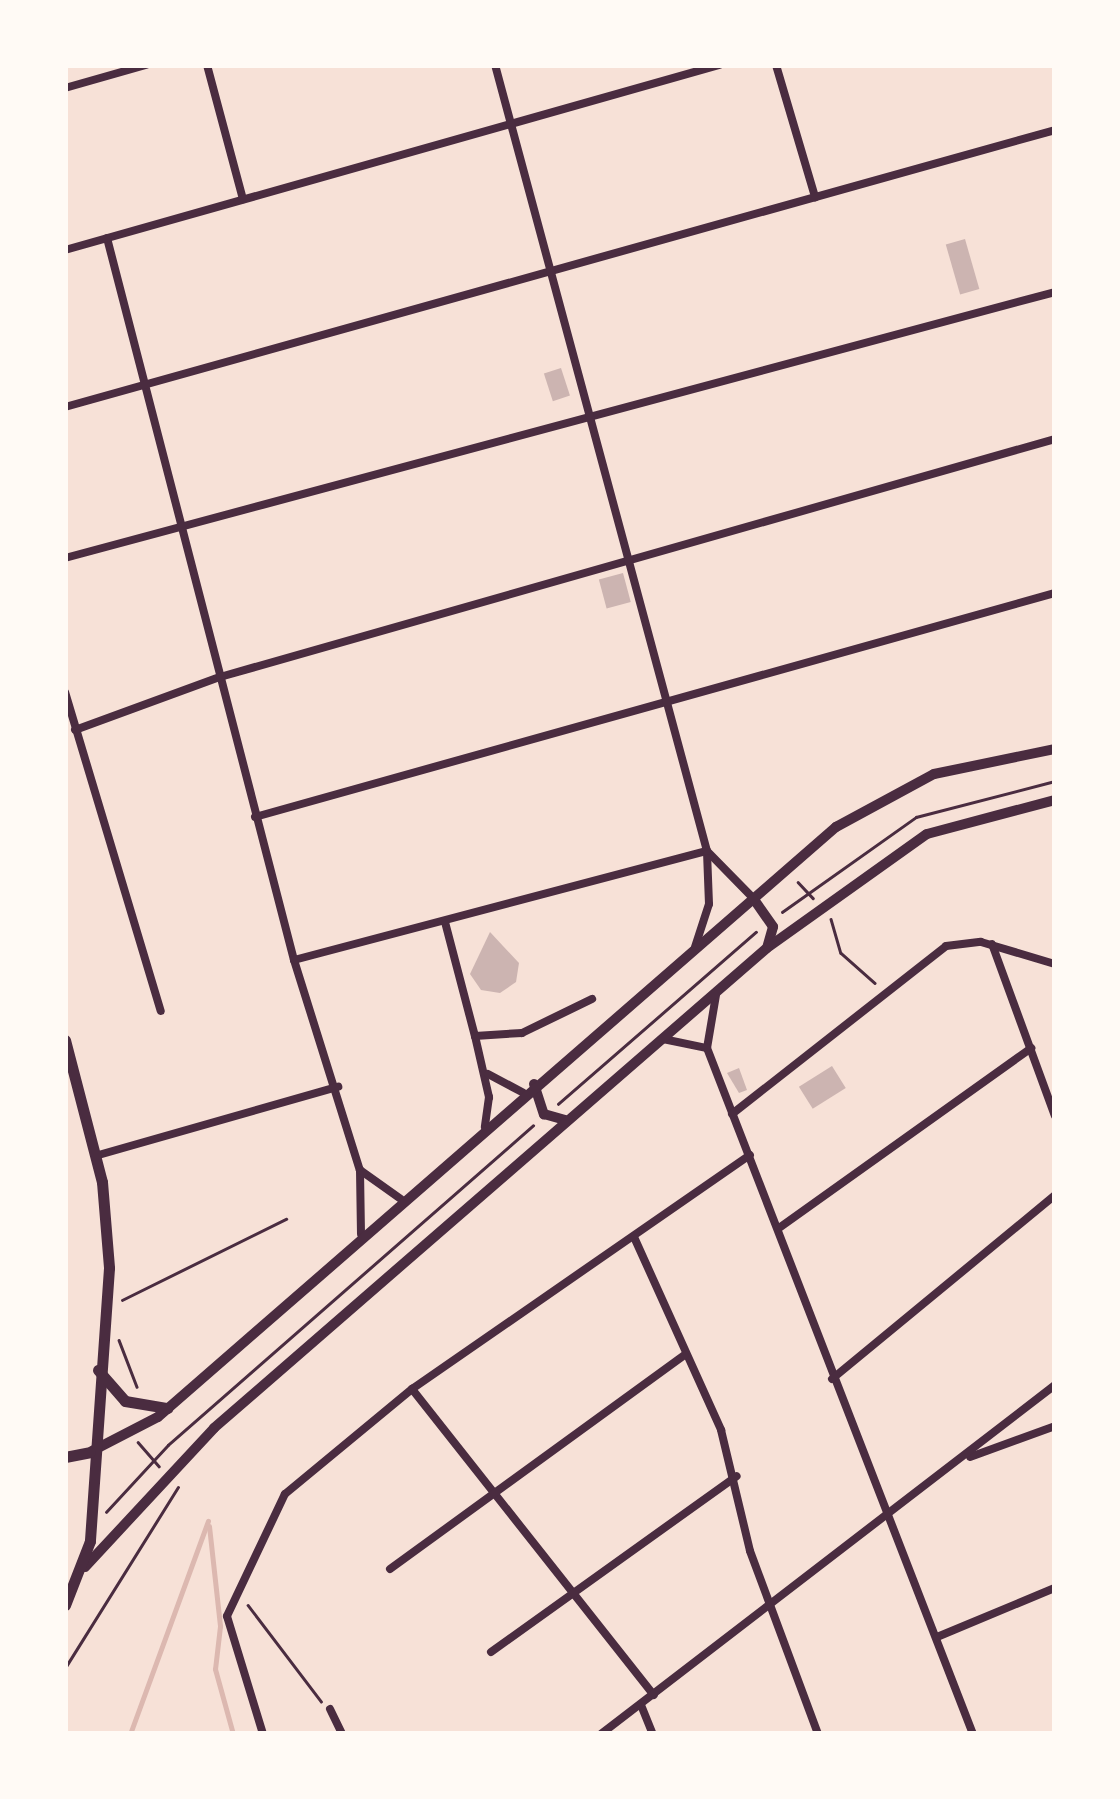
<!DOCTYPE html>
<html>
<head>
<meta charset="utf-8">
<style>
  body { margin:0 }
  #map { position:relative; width:1120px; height:1799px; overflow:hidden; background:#f7e1d7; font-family:"Nunito Sans",sans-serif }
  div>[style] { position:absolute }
  .stream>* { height:5px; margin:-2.5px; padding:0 2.5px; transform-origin:2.5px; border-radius:2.5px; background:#dcb8b0 }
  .building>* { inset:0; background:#ccb4b1; transform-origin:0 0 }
  .path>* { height:2.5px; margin:-1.25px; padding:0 1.25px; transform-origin:1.25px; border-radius:1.25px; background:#4a2c40 }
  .minor>* { height:8px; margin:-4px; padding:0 4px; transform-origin:4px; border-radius:4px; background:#4a2c40 }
  .secondary>* { height:10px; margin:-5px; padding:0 5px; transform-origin:5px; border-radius:5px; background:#4a2c40 }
  .primary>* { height:11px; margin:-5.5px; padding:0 5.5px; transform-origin:5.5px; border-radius:5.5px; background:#4a2c40 }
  span { translate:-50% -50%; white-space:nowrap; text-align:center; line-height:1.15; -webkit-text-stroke:10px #fffaf5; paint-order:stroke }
  .frame { position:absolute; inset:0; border:68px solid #fffaf5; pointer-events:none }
</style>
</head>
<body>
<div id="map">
  <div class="stream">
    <div style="left:209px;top:1526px;width:101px;rotate:83.7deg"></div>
    <div style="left:220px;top:1626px;width:43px;rotate:96.6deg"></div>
    <div style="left:215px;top:1669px;width:67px;rotate:74.5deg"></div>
    <div style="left:130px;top:1734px;width:227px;rotate:-69.9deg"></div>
  </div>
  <div class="building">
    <div style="left:965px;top:239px;width:52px;height:20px;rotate:74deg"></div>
    <div style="left:561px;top:368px;width:29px;height:18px;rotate:72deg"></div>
    <div style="left:623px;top:573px;width:30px;height:25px;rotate:75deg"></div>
    <div style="clip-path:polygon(490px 932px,519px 963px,516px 982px,500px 993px,481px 990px,470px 974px)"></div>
    <div style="left:832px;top:1066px;width:26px;height:39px;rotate:58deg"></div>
    <div style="clip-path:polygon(739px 1068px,747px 1090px,739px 1093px,727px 1073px)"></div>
  </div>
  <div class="path">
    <div style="left:798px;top:882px;width:22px;rotate:47deg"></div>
    <div style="left:782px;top:912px;width:164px;rotate:-35.3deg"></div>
    <div style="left:916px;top:817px;width:144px;rotate:-14.5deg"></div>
    <div style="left:831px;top:919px;width:35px;rotate:74deg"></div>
    <div style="left:841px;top:953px;width:45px;rotate:41.4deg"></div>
    <div style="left:558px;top:1104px;width:262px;rotate:-41deg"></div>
    <div style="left:122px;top:1300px;width:183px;rotate:-26.3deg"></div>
    <div style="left:119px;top:1340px;width:50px;rotate:69deg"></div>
    <div style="left:138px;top:1442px;width:32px;rotate:49deg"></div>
    <div style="left:106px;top:1512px;width:91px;rotate:-47.2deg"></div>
    <div style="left:168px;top:1445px;width:485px;rotate:-41.2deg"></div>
    <div style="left:248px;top:1605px;width:121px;rotate:52.8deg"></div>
    <div style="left:65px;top:1668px;width:213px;rotate:-58deg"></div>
  </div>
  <div class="minor">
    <div style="left:207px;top:65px;width:139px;rotate:75deg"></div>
    <div style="left:776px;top:65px;width:138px;rotate:73.5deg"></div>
    <div style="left:65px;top:88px;width:84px;rotate:-15.9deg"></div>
    <div style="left:107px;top:238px;width:746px;rotate:75.48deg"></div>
    <div style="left:294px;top:960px;width:220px;rotate:72.6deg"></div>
    <div style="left:65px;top:250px;width:680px;rotate:-15.79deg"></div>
    <div style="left:65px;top:407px;width:1028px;rotate:-15.63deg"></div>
    <div style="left:65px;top:558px;width:1025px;rotate:-15.04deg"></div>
    <div style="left:65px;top:692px;width:333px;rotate:73.3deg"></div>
    <div style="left:75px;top:730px;width:154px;rotate:-20.1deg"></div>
    <div style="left:220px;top:677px;width:868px;rotate:-15.91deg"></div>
    <div style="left:255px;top:817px;width:831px;rotate:-15.64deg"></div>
    <div style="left:445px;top:922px;width:118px;rotate:75.3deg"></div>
    <div style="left:475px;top:1036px;width:47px;rotate:-3.7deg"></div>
    <div style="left:522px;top:1033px;width:78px;rotate:-25.9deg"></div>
    <div style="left:992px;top:944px;width:183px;rotate:69.9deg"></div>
    <div style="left:695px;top:947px;width:45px;rotate:-72deg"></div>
    <div style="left:709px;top:904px;width:53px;rotate:-92.2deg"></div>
    <div style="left:707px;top:851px;width:66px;rotate:45.6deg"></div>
    <div style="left:294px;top:960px;width:427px;rotate:-14.8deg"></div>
    <div style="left:707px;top:851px;width:814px;rotate:-105.09deg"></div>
    <div style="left:716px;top:995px;width:54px;rotate:99.6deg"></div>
    <div style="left:707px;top:1048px;width:736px;rotate:68.81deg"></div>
    <div style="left:475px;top:1036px;width:63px;rotate:77.1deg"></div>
    <div style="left:489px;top:1097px;width:30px;rotate:98deg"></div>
    <div style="left:663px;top:1039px;width:45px;rotate:11.6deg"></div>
    <div style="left:488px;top:1074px;width:40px;rotate:28deg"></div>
    <div style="left:732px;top:1114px;width:272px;rotate:-38.1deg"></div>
    <div style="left:946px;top:946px;width:35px;rotate:-7deg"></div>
    <div style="left:981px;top:942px;width:77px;rotate:16.6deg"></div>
    <div style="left:95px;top:1156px;width:253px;rotate:-15.9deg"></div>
    <div style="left:779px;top:1228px;width:310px;rotate:-35.5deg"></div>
    <div style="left:361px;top:1234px;width:64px;rotate:-90.9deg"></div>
    <div style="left:360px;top:1170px;width:50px;rotate:35.3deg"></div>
    <div style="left:634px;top:1237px;width:212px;rotate:65.7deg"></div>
    <div style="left:721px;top:1430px;width:124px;rotate:76.5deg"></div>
    <div style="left:750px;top:1551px;width:195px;rotate:69.6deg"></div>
    <div style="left:832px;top:1379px;width:289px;rotate:-39.5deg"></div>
    <div style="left:412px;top:1389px;width:390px;rotate:51.7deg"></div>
    <div style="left:970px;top:1457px;width:90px;rotate:-20deg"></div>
    <div style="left:390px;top:1569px;width:364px;rotate:-36deg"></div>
    <div style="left:937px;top:1637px;width:128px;rotate:-22.6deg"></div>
    <div style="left:491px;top:1652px;width:302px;rotate:-35.6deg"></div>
    <div style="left:641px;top:1705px;width:31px;rotate:68deg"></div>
    <div style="left:330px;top:1709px;width:28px;rotate:64deg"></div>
    <div style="left:263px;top:1734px;width:123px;rotate:-107deg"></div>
    <div style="left:227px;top:1616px;width:135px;rotate:-64.6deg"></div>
    <div style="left:285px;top:1494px;width:165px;rotate:-39.6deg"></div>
    <div style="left:412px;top:1389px;width:411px;rotate:-34.7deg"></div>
    <div style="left:601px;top:1734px;width:573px;rotate:-37.55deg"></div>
  </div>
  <div class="secondary">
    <div style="left:753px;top:898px;width:35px;rotate:55deg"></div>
    <div style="left:773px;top:927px;width:19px;rotate:106deg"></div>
    <div style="left:534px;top:1084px;width:32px;rotate:72deg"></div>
    <div style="left:544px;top:1114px;width:22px;rotate:16deg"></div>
    <div style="left:92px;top:1451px;width:74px;rotate:-27.3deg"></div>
    <div style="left:158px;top:1417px;width:899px;rotate:-41.03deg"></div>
    <div style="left:836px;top:827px;width:111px;rotate:-28.4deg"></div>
    <div style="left:934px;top:774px;width:124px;rotate:-11.7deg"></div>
    <div style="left:85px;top:1567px;width:190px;rotate:-47.1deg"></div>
    <div style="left:214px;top:1428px;width:732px;rotate:-40.96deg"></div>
    <div style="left:767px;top:948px;width:196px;rotate:-35.5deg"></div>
    <div style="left:927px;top:834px;width:132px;rotate:-14.9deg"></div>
  </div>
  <div class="primary">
    <div style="left:65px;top:1040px;width:147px;rotate:75.4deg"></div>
    <div style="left:102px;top:1182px;width:86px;rotate:85.3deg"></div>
    <div style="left:109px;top:1268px;width:274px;rotate:94deg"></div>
    <div style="left:90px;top:1541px;width:69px;rotate:111.3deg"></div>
    <div style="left:98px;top:1370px;width:41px;rotate:48.9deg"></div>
    <div style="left:125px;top:1401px;width:43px;rotate:9.5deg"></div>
    <div style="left:65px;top:1457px;width:25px;rotate:-11deg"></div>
  </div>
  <div class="frame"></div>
</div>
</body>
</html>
